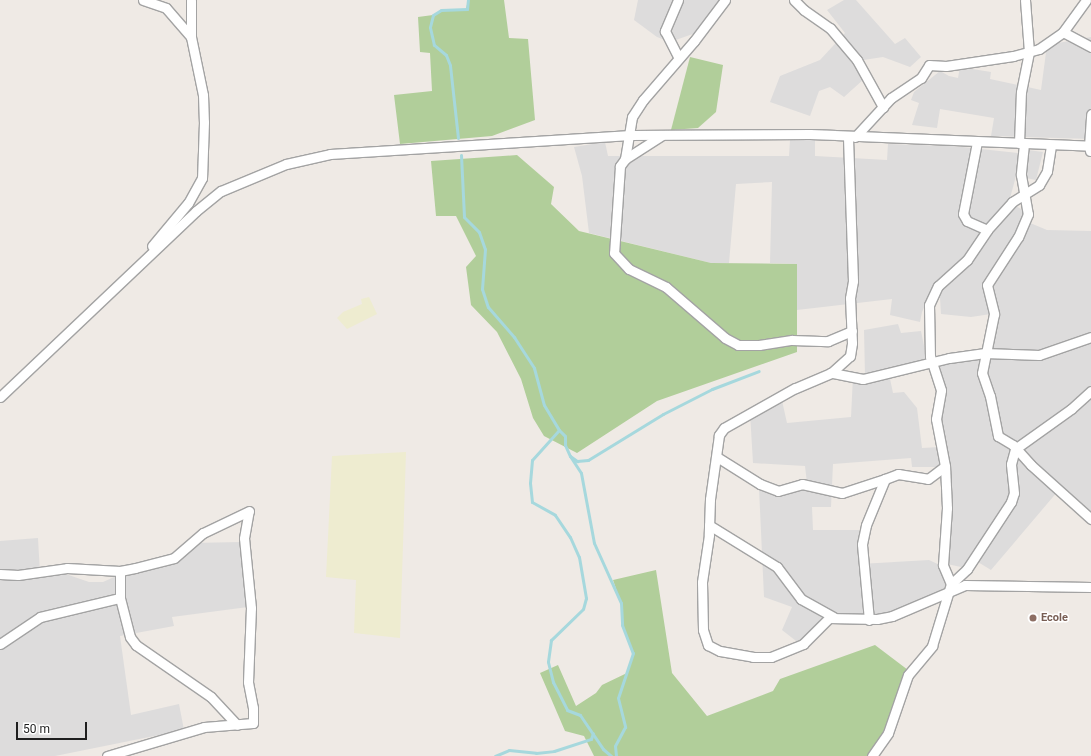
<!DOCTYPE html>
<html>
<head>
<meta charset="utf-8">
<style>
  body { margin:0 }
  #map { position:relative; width:1091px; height:756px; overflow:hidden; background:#efeae5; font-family:Roboto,sans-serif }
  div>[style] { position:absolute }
  .residential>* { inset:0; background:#dddcdc }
  .farmland>* { inset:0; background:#eeecd0 }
  .forest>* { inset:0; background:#b1ce9a }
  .stream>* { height:3px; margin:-1.5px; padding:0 1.5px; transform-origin:1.5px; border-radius:1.5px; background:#a6d8dd }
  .roads { filter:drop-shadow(1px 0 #a3a3a3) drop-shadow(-1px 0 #a3a3a3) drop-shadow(0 1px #a3a3a3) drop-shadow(0 -1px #a3a3a3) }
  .street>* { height:9px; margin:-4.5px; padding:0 4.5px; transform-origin:4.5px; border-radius:4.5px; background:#fff }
  .dots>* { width:11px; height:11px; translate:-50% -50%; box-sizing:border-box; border:2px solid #fff; border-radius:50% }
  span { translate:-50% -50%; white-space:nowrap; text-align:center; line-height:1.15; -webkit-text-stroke:3px #fff; paint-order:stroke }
  .education-label { font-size:11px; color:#785e54; font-weight:700 }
  .left { translate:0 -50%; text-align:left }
  .scale { position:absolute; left:16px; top:722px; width:71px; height:18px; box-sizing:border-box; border:2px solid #1f1f1f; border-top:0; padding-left:5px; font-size:12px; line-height:14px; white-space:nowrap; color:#1f1f1f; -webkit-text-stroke:3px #fff; paint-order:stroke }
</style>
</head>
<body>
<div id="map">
  <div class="residential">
    <div style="clip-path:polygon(638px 0,724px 0,704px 30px,670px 42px,657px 37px,634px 20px)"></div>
    <div style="clip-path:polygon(844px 0,856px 0,895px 44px,905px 38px,921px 57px,910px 67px,883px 57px,857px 61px,864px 79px,844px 97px,830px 87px,819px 91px,810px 116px,770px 102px,780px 76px,820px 60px,845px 33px,827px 10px)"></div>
    <div style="clip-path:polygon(1091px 37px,1091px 139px,991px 136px,994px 118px,940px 109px,937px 128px,912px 125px,919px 103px,911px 100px,914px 92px,940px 71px,949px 76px,958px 78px,960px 67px,991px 72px,990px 79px,1041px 90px,1047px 45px)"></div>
    <div style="clip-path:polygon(evenodd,815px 139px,815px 156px,887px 160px,888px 144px,953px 146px,1027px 154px,1028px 150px,1043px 152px,1036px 180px,1016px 176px,1009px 202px,1026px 212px,1023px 220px,1047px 230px,1091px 231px,1091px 520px,1058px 491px,991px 570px,973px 559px,966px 568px,942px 563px,943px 467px,912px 467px,911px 458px,833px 464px,831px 507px,812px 507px,813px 530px,859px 530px,860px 564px,929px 560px,942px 566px,949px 585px,948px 592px,877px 617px,832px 615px,800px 644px,782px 630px,792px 607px,764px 597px,759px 488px,807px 483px,805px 466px,753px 463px,750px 413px,781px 396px,787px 423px,851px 417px,853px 376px,865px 376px,864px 330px,898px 324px,901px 333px,921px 331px,927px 361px,983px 354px,991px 314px,971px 317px,941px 314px,940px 298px,931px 293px,922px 312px,920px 322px,890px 315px,892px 299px,797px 310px,797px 264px,770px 263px,772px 182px,736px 184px,729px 263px,711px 263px,589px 233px,582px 176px,574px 147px,605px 142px,608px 156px,789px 156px,790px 140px,815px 139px,928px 361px,938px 393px,940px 447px,922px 448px,917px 408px,904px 392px,893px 393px,889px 374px,928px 361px)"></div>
    <div style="clip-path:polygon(38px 538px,40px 573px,60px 572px,89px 582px,103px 582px,134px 568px,171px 558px,190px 543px,242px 542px,248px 607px,172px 617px,174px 626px,120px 636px,131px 715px,179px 704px,184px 730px,55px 756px,0 756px,0 541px)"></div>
  </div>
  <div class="farmland">
    <div style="clip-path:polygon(369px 297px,377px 314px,347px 329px,337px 318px,343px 312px,362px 304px,361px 299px)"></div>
    <div style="clip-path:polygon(406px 452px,400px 638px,354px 633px,356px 580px,326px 577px,332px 456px)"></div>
  </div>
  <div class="forest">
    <div style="clip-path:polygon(468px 0,504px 0,509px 38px,528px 39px,535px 120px,492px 136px,400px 144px,394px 95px,432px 91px,430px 53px,420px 52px,418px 17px,433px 15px,441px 10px,466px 9px)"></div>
    <div style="clip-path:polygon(690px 57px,723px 65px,716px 112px,698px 128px,671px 130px)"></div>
    <div style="clip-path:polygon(517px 155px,554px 187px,551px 204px,579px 231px,711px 263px,797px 264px,797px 352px,657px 401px,577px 453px,544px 436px,533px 418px,521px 379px,497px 332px,471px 305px,466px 267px,476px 256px,456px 216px,436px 216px,431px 161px)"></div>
    <div style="clip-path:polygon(656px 570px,672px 673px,707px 716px,773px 691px,780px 679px,875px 645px,908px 670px,877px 747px,868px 756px,594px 756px,584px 736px,565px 731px,540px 673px,558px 665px,576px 706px,596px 693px,602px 685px,627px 673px,633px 653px,622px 625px,621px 603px,613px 580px)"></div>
  </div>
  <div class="stream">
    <div style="left:458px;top:138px;width:73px;rotate:-96.3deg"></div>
    <div style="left:450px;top:65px;width:11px;rotate:-112deg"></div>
    <div style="left:446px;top:55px;width:16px;rotate:-140deg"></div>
    <div style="left:434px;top:45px;width:18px;rotate:-103deg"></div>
    <div style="left:430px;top:27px;width:12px;rotate:-76deg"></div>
    <div style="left:433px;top:15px;width:9px;rotate:-32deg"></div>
    <div style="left:441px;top:10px;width:26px;rotate:-2deg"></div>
    <div style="left:467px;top:9px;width:9px;rotate:-84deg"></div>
    <div style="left:461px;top:155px;width:62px;rotate:87.2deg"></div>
    <div style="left:464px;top:217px;width:21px;rotate:45deg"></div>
    <div style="left:479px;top:232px;width:18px;rotate:71deg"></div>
    <div style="left:485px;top:249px;width:40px;rotate:94.3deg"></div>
    <div style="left:482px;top:289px;width:19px;rotate:72deg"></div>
    <div style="left:488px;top:307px;width:40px;rotate:49deg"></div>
    <div style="left:514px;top:337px;width:37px;rotate:57deg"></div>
    <div style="left:534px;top:368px;width:38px;rotate:75deg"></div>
    <div style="left:544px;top:405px;width:29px;rotate:59deg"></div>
    <div style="left:559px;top:430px;width:40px;rotate:132deg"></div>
    <div style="left:532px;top:460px;width:23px;rotate:95deg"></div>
    <div style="left:530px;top:483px;width:19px;rotate:84deg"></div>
    <div style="left:532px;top:502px;width:26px;rotate:29deg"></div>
    <div style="left:555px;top:515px;width:27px;rotate:56deg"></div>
    <div style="left:570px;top:537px;width:22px;rotate:66deg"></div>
    <div style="left:579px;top:557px;width:42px;rotate:80.3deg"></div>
    <div style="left:586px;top:598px;width:11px;rotate:105deg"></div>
    <div style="left:583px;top:609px;width:45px;rotate:135.9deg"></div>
    <div style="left:551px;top:640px;width:22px;rotate:98deg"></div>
    <div style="left:548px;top:662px;width:21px;rotate:76deg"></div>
    <div style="left:553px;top:682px;width:31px;rotate:63deg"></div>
    <div style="left:567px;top:710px;width:14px;rotate:21deg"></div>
    <div style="left:580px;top:715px;width:41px;rotate:55.9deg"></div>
    <div style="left:603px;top:749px;width:11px;rotate:41deg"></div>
    <div style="left:559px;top:430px;width:8px;rotate:45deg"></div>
    <div style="left:565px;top:436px;width:9px;rotate:90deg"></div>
    <div style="left:565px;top:445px;width:12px;rotate:66deg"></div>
    <div style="left:570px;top:456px;width:9px;rotate:36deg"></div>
    <div style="left:577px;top:461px;width:11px;rotate:-5deg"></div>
    <div style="left:588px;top:460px;width:88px;rotate:-31.5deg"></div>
    <div style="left:663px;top:414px;width:55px;rotate:-27deg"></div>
    <div style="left:712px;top:389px;width:50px;rotate:-21deg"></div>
    <div style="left:570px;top:456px;width:20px;rotate:57deg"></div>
    <div style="left:581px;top:473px;width:71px;rotate:79.5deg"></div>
    <div style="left:594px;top:543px;width:66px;rotate:65.8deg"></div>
    <div style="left:621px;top:603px;width:22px;rotate:87deg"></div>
    <div style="left:622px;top:625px;width:30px;rotate:69deg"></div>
    <div style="left:633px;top:653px;width:47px;rotate:108.4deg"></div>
    <div style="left:618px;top:698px;width:30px;rotate:76deg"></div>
    <div style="left:625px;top:727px;width:21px;rotate:118deg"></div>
    <div style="left:615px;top:746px;width:10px;rotate:84deg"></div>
    <div style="left:495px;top:756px;width:15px;rotate:-23deg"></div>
    <div style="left:509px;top:750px;width:27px;rotate:6deg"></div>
    <div style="left:536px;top:753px;width:18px;rotate:-6deg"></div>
    <div style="left:554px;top:751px;width:39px;rotate:-18deg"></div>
    <div style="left:591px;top:739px;width:6px;rotate:-72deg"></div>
  </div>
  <div class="roads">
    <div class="street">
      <div style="left:143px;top:0;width:24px;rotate:19deg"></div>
      <div style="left:166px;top:8px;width:38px;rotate:49deg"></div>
      <div style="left:191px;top:37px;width:59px;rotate:78.3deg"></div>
      <div style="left:203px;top:95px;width:27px;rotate:88deg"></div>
      <div style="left:204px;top:122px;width:56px;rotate:92deg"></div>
      <div style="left:202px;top:178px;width:29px;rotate:119deg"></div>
      <div style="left:188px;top:203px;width:56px;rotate:129.9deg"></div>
      <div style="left:678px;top:0;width:34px;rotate:113deg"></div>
      <div style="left:665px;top:31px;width:30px;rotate:63deg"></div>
      <div style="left:725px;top:0;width:51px;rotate:127.1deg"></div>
      <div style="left:694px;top:41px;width:78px;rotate:130.8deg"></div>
      <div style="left:643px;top:100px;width:20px;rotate:123deg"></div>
      <div style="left:632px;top:117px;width:43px;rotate:99.5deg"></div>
      <div style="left:625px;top:159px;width:9px;rotate:126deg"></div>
      <div style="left:620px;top:166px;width:87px;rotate:93.9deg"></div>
      <div style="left:614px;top:253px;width:22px;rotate:47deg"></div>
      <div style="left:629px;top:269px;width:41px;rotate:25.9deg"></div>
      <div style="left:666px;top:287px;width:78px;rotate:40.8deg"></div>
      <div style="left:725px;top:338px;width:15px;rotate:28deg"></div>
      <div style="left:738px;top:345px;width:21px"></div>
      <div style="left:759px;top:345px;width:33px;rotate:-9deg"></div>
      <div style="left:792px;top:340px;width:36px;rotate:2deg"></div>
      <div style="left:828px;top:341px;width:26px;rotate:-23deg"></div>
      <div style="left:794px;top:0;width:14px;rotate:45deg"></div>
      <div style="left:804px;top:10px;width:32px;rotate:35deg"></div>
      <div style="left:830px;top:28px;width:42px;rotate:49.8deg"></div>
      <div style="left:857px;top:60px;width:54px;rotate:61deg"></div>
      <div style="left:1063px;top:32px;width:32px;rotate:28deg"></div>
      <div style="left:191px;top:37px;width:37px;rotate:-90deg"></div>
      <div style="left:855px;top:137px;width:53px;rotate:-47.3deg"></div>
      <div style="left:891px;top:98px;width:36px;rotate:-34deg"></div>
      <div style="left:921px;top:78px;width:15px;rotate:-58deg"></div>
      <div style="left:929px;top:65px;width:17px;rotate:3deg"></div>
      <div style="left:946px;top:66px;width:68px;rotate:-8.5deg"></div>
      <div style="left:1013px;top:56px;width:27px;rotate:-15deg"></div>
      <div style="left:1039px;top:49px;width:29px;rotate:-35deg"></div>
      <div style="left:1063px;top:32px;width:39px;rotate:-54deg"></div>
      <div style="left:977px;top:142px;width:73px;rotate:101deg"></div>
      <div style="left:963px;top:214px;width:8px;rotate:60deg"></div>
      <div style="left:967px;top:221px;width:22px;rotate:24deg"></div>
      <div style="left:1019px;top:143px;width:51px;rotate:-87.8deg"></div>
      <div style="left:1021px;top:92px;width:41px;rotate:-78.7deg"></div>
      <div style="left:1029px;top:52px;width:52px;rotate:-94.4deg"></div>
      <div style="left:1024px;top:144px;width:31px;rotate:96deg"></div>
      <div style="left:1021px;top:175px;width:40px;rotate:80deg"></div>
      <div style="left:1028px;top:214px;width:25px;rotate:113deg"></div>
      <div style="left:1018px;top:237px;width:57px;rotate:122.9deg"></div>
      <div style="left:987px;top:285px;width:30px;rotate:76deg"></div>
      <div style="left:994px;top:314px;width:60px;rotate:101.5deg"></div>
      <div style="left:982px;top:373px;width:24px;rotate:71deg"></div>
      <div style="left:990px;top:396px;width:41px;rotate:78.7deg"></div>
      <div style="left:998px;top:436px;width:17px;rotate:31deg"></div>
      <div style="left:1013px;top:445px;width:27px;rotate:48deg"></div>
      <div style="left:1031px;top:465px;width:81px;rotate:42deg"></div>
      <div style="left:1090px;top:151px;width:5px;rotate:-101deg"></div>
      <div style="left:1089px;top:146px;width:32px;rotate:-86deg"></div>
      <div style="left:625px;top:159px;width:43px;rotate:-32.6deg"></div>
      <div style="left:1091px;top:337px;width:55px;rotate:160.9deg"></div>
      <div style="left:1039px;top:355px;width:54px;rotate:-177.9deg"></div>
      <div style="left:985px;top:353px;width:36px;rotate:172deg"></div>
      <div style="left:949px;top:358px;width:89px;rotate:166.3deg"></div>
      <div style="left:863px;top:379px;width:33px;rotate:-169deg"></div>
      <div style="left:831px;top:373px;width:39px;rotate:157deg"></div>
      <div style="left:795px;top:388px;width:81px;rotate:150.6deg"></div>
      <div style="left:724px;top:428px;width:9px;rotate:126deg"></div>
      <div style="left:719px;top:435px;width:65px;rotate:98deg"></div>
      <div style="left:710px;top:499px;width:36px;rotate:92deg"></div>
      <div style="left:709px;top:535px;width:48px;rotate:98.5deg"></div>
      <div style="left:702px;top:582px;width:48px;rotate:88.8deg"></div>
      <div style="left:703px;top:630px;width:16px;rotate:72deg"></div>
      <div style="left:708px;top:645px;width:13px;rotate:27deg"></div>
      <div style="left:720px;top:651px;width:34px;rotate:10deg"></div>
      <div style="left:753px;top:657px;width:18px"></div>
      <div style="left:771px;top:657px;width:35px;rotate:-22deg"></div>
      <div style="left:803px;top:644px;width:37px;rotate:-45deg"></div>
      <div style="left:829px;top:618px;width:48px;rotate:1.2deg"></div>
      <div style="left:877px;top:619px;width:15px;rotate:-11deg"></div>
      <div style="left:892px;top:616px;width:79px;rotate:-23deg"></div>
      <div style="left:965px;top:585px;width:126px;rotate:0.9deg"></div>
      <div style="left:831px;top:373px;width:25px;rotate:-42deg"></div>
      <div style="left:850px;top:356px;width:13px;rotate:-81deg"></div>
      <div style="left:852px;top:343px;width:45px;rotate:-92.5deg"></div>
      <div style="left:850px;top:298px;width:17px;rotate:-80deg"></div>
      <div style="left:853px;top:281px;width:145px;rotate:-92deg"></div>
      <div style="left:0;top:397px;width:270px;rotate:-43.5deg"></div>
      <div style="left:196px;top:211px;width:32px;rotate:-39deg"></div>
      <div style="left:221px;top:191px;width:70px;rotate:-22.6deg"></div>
      <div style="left:286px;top:164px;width:45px;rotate:-12.8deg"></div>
      <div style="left:330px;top:154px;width:301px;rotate:-3.6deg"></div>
      <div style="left:630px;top:135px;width:180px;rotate:-0.3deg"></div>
      <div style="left:810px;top:134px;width:281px;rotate:2.4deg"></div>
      <div style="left:717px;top:457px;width:51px;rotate:32.1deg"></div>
      <div style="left:760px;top:484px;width:19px;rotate:21deg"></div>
      <div style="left:778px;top:491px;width:25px;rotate:-16deg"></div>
      <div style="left:802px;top:484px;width:41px;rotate:12.7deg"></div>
      <div style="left:842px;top:493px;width:45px;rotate:-18deg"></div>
      <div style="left:709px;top:525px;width:80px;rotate:31.7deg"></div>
      <div style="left:777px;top:567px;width:40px;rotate:53deg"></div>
      <div style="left:801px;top:599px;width:37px;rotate:29deg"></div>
      <div style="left:120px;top:571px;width:27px;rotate:90deg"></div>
      <div style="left:0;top:574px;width:18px;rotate:3deg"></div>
      <div style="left:18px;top:575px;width:49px;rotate:-8.1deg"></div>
      <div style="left:67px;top:568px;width:53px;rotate:3.2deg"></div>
      <div style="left:120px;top:571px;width:15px;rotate:-11deg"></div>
      <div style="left:135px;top:568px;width:40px;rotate:-14.4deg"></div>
      <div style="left:174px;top:558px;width:38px;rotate:-41deg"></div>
      <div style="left:203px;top:533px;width:51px;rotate:-25.6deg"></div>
      <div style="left:951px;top:584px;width:21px;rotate:-113deg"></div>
      <div style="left:943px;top:565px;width:57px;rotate:-86deg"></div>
      <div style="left:947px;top:508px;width:42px;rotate:-92.7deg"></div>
      <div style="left:945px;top:466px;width:48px;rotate:-100.8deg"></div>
      <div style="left:936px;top:419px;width:29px;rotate:-80deg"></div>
      <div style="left:941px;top:390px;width:35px;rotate:-108deg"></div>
      <div style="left:930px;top:357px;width:52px;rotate:-91.1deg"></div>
      <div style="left:929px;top:305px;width:21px;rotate:-65deg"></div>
      <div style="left:938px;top:286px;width:39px;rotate:-42deg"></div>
      <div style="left:967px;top:260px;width:36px;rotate:-56deg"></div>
      <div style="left:987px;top:230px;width:38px;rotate:-48deg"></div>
      <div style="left:1012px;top:202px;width:32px;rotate:-32deg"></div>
      <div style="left:1039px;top:185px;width:16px;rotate:-60deg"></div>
      <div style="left:1047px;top:171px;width:25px;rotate:-81deg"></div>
      <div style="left:869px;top:620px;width:76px;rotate:-95.3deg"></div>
      <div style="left:862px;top:544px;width:19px;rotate:-78deg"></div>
      <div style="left:866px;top:525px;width:50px;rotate:-67.6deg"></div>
      <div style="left:885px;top:479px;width:14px;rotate:-21deg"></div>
      <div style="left:898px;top:474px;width:30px;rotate:9deg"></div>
      <div style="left:928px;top:479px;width:21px;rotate:-37deg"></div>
      <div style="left:0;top:644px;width:48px;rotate:-34deg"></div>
      <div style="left:40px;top:617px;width:82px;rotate:-13.4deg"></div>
      <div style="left:120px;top:598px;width:40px;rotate:75.6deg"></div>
      <div style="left:130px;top:637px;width:10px;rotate:53deg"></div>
      <div style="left:136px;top:645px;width:91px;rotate:34.7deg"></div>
      <div style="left:211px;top:697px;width:38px;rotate:47deg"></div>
      <div style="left:107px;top:756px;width:101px;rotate:-16.6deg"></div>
      <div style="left:204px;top:727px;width:49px;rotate:-4.7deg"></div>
      <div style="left:253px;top:723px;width:15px;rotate:-90deg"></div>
      <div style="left:253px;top:708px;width:26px;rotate:-101deg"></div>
      <div style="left:248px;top:682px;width:74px;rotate:-87.7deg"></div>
      <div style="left:251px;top:608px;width:70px;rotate:-95.7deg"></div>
      <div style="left:244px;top:538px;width:27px;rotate:-80deg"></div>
      <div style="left:872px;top:756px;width:28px;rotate:-55deg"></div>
      <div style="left:888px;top:733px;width:61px;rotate:-71deg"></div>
      <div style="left:908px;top:675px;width:38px;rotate:-50deg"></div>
      <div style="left:932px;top:646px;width:65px;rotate:-73deg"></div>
      <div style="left:951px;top:584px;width:22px;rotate:-43deg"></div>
      <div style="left:967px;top:569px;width:80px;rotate:-56.7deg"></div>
      <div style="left:1011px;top:502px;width:9px;rotate:-72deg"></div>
      <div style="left:1014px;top:493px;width:29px;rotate:-96deg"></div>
      <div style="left:1011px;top:464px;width:16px;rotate:-75deg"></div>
      <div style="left:1015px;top:449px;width:69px;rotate:-35.5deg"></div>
      <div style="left:1071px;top:409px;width:27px;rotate:-42deg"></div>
    </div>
  </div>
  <div class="dots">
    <div style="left:1033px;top:618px;background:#8d6e63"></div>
  </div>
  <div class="education-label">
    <span class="left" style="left:1041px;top:618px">Ecole</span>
  </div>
  <div class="scale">50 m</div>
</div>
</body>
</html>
